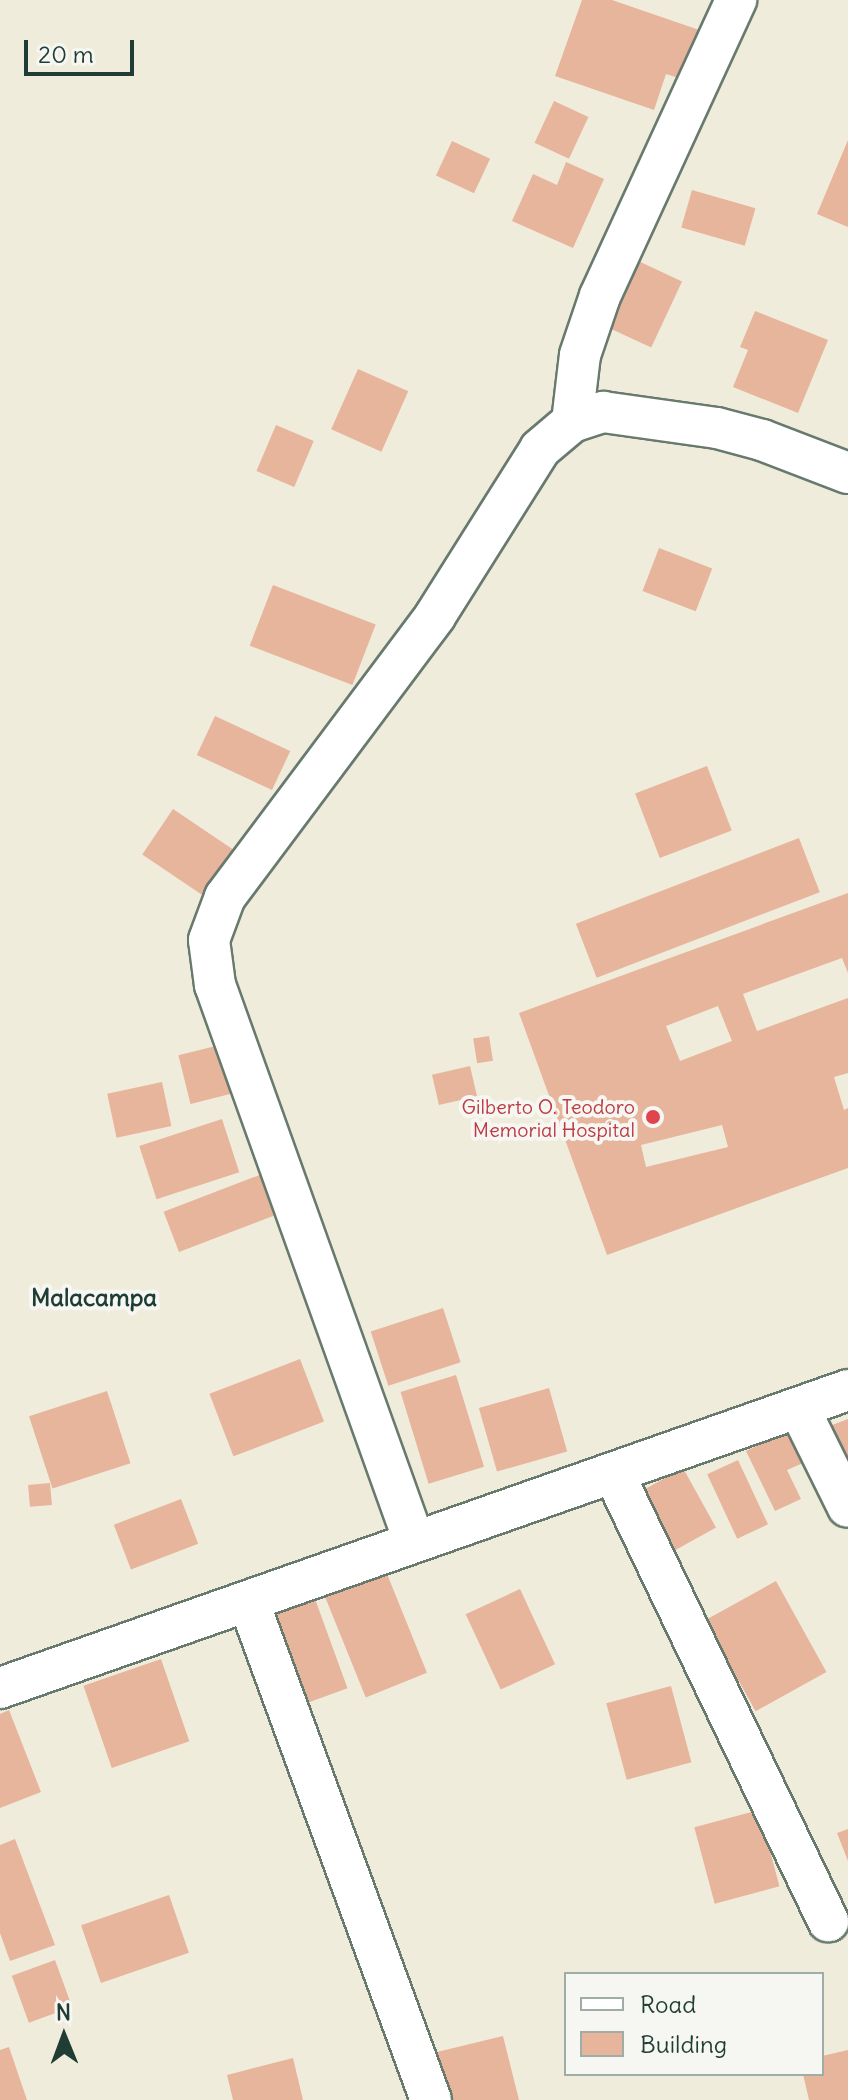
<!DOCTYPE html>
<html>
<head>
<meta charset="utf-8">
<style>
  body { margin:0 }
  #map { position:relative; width:848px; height:2100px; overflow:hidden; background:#f0ecdb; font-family:Delius,sans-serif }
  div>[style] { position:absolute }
  .building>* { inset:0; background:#e7b49c; transform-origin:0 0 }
  .roads { filter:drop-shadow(2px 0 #687a6e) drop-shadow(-2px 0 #687a6e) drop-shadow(0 2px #687a6e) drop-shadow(0 -2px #687a6e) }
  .minor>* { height:40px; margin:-20px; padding:0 20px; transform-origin:20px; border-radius:20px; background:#fff }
  .dots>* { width:22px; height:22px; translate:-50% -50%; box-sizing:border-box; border:4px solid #f6f6f2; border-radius:50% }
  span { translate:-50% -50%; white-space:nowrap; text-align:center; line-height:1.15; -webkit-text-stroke:8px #f6f6f2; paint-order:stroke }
  .health-label { font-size:20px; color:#be3a42 }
  .right { translate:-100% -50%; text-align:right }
  .quarter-label { font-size:24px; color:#1f3d34; font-weight:700 }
  .legend { position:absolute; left:564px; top:1972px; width:260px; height:104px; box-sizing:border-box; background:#f6f6f2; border:2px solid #a0aca6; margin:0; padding:10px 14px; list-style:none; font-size:24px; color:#1f3d34 }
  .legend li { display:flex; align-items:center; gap:16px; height:40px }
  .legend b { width:40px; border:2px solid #a0aca6 }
  .north { position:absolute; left:24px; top:1996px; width:80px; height:80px; -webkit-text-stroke:6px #f6f6f2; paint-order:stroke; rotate:359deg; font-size:22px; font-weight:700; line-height:32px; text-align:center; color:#1f3d34 }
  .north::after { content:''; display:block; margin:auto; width:28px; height:36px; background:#1f3d34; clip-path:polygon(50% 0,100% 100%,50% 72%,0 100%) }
  .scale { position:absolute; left:24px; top:40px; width:110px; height:36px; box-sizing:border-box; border:4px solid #1f3d34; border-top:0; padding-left:10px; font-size:24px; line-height:28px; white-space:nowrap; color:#1f3d34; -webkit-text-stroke:6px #f6f6f2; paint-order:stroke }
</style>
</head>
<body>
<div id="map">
  <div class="building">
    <div style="clip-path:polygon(582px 0,612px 0,705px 32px,688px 81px,666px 74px,654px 110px,555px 76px)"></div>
    <div style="left:554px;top:101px;width:38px;height:46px;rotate:25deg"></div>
    <div style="clip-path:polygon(848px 140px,848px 227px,817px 214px)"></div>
    <div style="left:452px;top:141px;width:42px;height:38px;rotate:25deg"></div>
    <div style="clip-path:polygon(566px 162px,604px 179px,573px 248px,512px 221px,533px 174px,557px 185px)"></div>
    <div style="left:692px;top:190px;width:66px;height:39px;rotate:16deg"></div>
    <div style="left:634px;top:259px;width:53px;height:73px;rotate:25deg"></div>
    <div style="clip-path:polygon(755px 311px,828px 340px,798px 413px,733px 387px,748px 350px,740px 347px)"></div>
    <div style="left:358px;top:369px;width:55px;height:66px;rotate:24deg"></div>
    <div style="left:276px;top:425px;width:41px;height:50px;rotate:23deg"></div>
    <div style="left:659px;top:548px;width:57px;height:46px;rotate:21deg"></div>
    <div style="left:273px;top:585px;width:110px;height:65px;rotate:21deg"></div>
    <div style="left:215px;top:716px;width:83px;height:43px;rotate:25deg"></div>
    <div style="left:707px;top:766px;width:69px;height:77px;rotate:69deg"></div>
    <div style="left:173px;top:809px;width:72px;height:55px;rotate:34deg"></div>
    <div style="left:799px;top:838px;width:58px;height:239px;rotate:69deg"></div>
    <div style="clip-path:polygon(evenodd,848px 893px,848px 973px,842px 958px,743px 994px,757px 1031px,848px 998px,848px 1073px,834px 1077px,844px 1110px,848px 1108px,848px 1168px,607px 1255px,519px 1013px,848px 893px,718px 1006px,732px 1041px,680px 1061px,666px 1026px,718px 1006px,848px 893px,722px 1125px,728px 1147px,646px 1167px,641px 1145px,722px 1125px)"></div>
    <div style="left:489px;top:1036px;width:25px;height:16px;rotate:81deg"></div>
    <div style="left:224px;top:1044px;width:50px;height:47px;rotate:76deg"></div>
    <div style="left:470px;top:1066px;width:31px;height:39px;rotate:77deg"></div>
    <div style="left:162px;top:1082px;width:45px;height:56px;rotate:78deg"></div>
    <div style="left:222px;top:1119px;width:56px;height:87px;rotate:72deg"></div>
    <div style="left:270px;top:1171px;width:43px;height:114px;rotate:69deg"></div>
    <div style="left:443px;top:1308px;width:57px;height:76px;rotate:72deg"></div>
    <div style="left:300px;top:1359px;width:67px;height:97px;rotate:69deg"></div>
    <div style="left:456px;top:1375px;width:96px;height:58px;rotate:73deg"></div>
    <div style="left:549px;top:1388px;width:66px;height:73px;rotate:74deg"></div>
    <div style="left:107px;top:1391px;width:76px;height:82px;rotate:72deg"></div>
    <div style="clip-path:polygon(848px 1419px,848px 1480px,827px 1427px)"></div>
    <div style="clip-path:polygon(795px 1428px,810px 1460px,787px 1470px,801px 1499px,775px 1511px,746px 1451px)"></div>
    <div style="left:738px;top:1460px;width:71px;height:34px;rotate:65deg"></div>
    <div style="left:683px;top:1468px;width:68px;height:54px;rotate:61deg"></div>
    <div style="left:50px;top:1483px;width:22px;height:22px;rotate:85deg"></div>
    <div style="left:181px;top:1499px;width:48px;height:72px;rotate:69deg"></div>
    <div style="left:385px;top:1569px;width:112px;height:66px;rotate:68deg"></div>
    <div style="left:776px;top:1581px;width:104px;height:81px;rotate:61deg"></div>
    <div style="left:520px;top:1589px;width:83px;height:60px;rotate:65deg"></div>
    <div style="left:315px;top:1599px;width:95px;height:46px;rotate:70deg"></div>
    <div style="left:161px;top:1659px;width:87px;height:82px;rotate:71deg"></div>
    <div style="left:671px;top:1686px;width:79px;height:67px;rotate:75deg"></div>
    <div style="clip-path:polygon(9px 1710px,41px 1792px,0 1808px,0 1714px)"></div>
    <div style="left:759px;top:1810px;width:79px;height:67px;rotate:75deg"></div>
    <div style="clip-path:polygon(848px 1829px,848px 1861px,837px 1833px)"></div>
    <div style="clip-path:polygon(15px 1839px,55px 1945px,10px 1961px,0 1933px,0 1845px)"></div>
    <div style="left:169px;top:1895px;width:61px;height:93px;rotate:71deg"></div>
    <div style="left:55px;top:1960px;width:50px;height:46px;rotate:70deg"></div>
    <div style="clip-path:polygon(503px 2036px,519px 2100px,450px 2100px,437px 2052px)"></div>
    <div style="clip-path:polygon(9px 2047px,27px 2100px,0 2100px,0 2050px)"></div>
    <div style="clip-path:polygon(848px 2050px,848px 2100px,809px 2100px,803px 2074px,822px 2074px,822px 2056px)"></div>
    <div style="clip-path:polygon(293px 2058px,303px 2100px,233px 2100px,227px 2075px)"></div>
  </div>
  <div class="roads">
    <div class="minor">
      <div style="left:572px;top:422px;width:67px;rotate:-83.2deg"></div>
      <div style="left:580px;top:355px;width:62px;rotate:-71.3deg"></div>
      <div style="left:600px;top:296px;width:326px;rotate:-65.3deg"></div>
      <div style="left:799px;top:1408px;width:110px;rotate:63.7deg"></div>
      <div style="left:614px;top:1474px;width:496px;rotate:64.4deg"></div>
      <div style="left:414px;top:1541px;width:591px;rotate:-109.69deg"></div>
      <div style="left:215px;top:985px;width:45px;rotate:-97.6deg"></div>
      <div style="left:209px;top:940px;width:46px;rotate:-69.6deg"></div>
      <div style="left:225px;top:897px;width:351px;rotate:-53.2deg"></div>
      <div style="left:435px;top:616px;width:197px;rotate:-57.8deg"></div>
      <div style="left:540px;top:449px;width:42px;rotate:-40.2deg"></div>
      <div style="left:572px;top:422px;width:33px;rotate:-18deg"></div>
      <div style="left:603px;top:412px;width:115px;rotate:8deg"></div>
      <div style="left:717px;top:428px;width:47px;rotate:14.9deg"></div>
      <div style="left:762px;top:440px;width:92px;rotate:21deg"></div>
      <div style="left:249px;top:1603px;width:529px;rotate:69.89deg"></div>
      <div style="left:0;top:1688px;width:899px;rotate:-19.36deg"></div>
    </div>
  </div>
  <div class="dots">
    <div style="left:653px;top:1117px;background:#e0444e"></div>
  </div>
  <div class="health-label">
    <span class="right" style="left:635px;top:1118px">Gilberto O. Teodoro<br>Memorial Hospital</span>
  </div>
  <div class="quarter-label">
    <span style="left:94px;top:1298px">Malacampa</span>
  </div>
  <ul class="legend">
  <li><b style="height:10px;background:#fff"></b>Road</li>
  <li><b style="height:22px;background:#e7b49c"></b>Building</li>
  </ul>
  <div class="north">N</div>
  <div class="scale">20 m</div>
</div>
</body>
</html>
